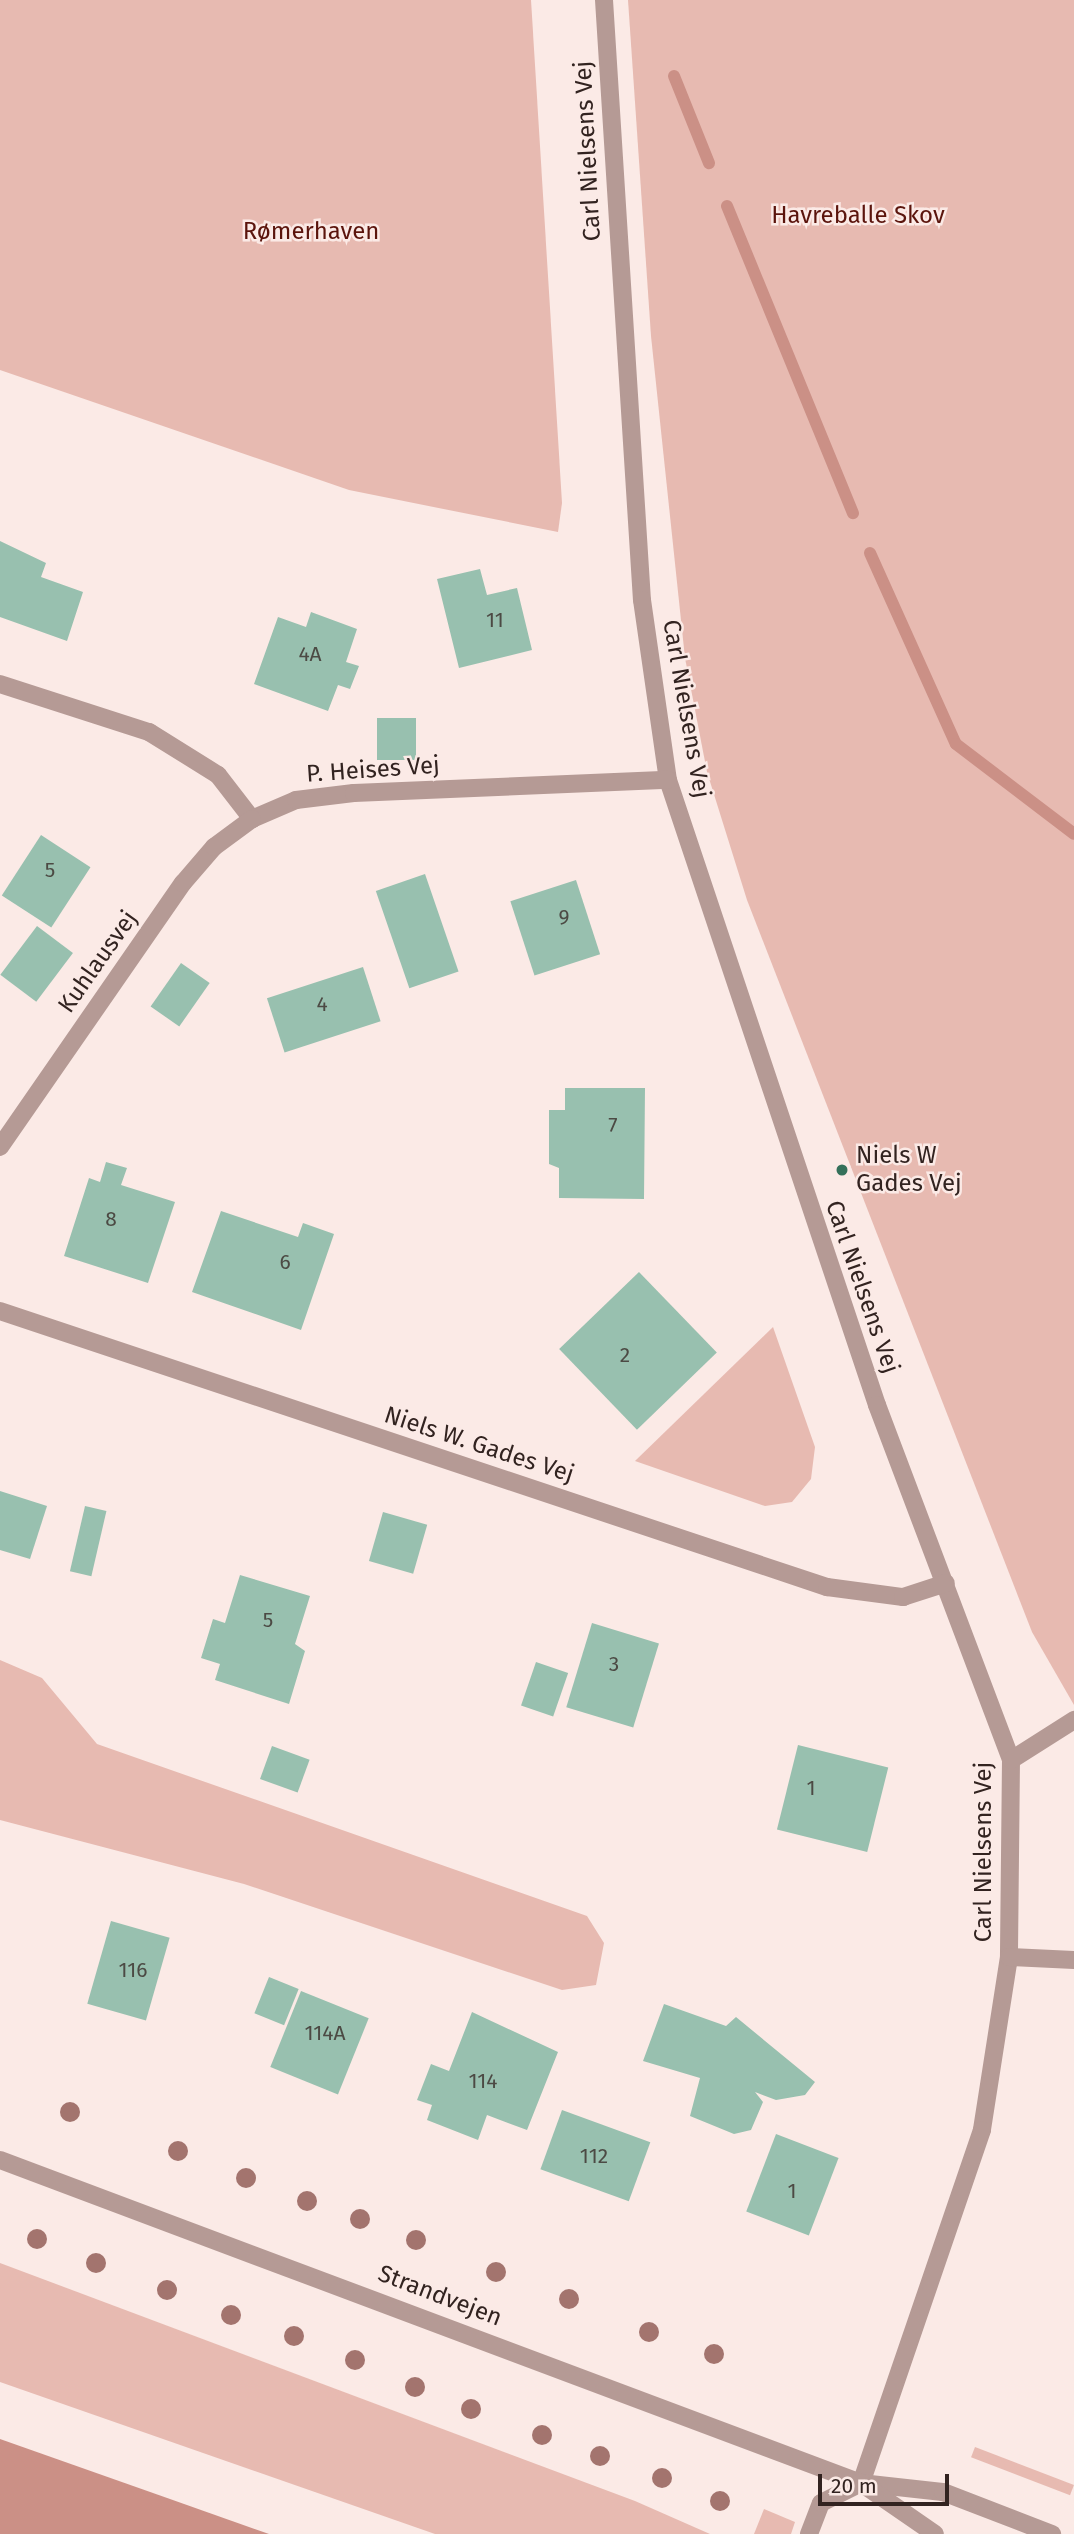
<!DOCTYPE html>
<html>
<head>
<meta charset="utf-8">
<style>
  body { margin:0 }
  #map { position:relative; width:1074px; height:2534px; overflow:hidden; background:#fbeae6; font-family:"Fira Sans",sans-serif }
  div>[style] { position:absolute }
  .green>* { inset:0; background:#e7bab1; transform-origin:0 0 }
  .water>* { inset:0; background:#cb9086 }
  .stream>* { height:12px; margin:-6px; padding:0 6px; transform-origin:6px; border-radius:6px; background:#cb9086 }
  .building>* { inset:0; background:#98c0af; transform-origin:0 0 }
  .minor>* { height:18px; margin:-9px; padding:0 9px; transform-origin:9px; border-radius:9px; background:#b59a95 }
  .trees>* { width:20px; height:20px; margin:-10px; border-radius:50%; background:#a3746e }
  .dots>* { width:19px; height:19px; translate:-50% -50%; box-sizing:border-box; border:4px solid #fbeae6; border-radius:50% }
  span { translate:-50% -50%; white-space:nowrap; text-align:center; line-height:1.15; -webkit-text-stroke:5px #fbeae6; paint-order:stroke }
  .number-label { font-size:21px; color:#4c4a44 }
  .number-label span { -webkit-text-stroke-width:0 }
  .street-label { font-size:24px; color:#322320 }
  .park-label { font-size:24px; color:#5b140c }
  .poi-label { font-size:24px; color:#322320 }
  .left { translate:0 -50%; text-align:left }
  .scale { position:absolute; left:818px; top:2474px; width:131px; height:32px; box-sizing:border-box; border:4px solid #322320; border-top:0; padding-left:9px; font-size:21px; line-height:24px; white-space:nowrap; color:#322320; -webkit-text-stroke:5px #fbeae6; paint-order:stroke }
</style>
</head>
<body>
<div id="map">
  <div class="green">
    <div style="clip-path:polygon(0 0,531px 0,562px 503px,558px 532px,349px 490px,0 370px)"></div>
    <div style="clip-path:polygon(628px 0,1074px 0,1074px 1705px,1032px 1632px,747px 900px,707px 772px,685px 658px,651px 336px)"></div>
    <div style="clip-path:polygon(773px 1327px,815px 1447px,811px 1479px,792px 1502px,765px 1506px,635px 1461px)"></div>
    <div style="clip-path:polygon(0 1660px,42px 1678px,97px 1744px,587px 1916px,604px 1943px,596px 1985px,562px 1990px,244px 1884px,0 1820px)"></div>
    <div style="clip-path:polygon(0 2263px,635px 2501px,710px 2534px,435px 2534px,0 2382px)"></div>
    <div style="left:975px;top:2447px;width:106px;height:11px;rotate:21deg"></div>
    <div style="clip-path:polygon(764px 2509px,795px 2522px,791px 2534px,754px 2534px)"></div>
  </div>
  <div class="water">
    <div style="clip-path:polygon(0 2439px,170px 2499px,269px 2534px,0 2534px)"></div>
  </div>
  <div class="stream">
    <div style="left:674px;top:76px;width:94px;rotate:68.1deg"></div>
    <div style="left:727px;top:206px;width:332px;rotate:67.7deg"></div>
    <div style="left:870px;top:553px;width:209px;rotate:65.8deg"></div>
    <div style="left:956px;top:744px;width:148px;rotate:37.3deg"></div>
  </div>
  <div class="building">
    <div style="clip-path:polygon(0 541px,46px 563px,41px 577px,83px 592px,67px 641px,0 617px)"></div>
    <div style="clip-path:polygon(480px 569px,487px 595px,517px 588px,532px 650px,459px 668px,437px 579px)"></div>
    <div style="clip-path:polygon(311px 612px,357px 629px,346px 662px,359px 666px,350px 689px,338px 685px,328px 711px,254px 684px,278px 617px,306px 627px)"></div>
    <div style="left:377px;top:718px;width:39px;height:42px"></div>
    <div style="left:41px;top:835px;width:59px;height:72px;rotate:33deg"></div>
    <div style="left:425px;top:874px;width:103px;height:52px;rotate:71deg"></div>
    <div style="left:576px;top:880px;width:78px;height:69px;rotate:72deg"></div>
    <div style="left:37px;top:926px;width:45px;height:61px;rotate:37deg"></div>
    <div style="left:181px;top:963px;width:35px;height:53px;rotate:35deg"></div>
    <div style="left:363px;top:967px;width:57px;height:101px;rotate:72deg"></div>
    <div style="clip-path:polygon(565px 1088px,645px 1088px,644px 1199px,559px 1198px,559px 1168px,549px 1164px,549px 1110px,565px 1110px)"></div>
    <div style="clip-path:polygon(106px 1162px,127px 1168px,121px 1185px,175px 1202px,148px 1283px,64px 1256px,89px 1178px,100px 1182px)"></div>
    <div style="clip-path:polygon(221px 1211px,298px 1237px,303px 1223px,334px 1234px,301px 1330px,192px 1292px)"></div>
    <div style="left:639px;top:1272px;width:112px;height:111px;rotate:46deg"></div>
    <div style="clip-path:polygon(0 1491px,47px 1506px,30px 1559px,0 1550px)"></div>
    <div style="left:85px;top:1506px;width:22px;height:67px;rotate:13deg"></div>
    <div style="left:383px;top:1512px;width:46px;height:51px;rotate:16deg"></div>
    <div style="clip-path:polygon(240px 1575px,310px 1596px,295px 1644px,305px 1651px,289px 1704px,215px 1680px,220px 1664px,201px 1658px,213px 1619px,225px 1623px)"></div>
    <div style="left:592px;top:1623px;width:70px;height:88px;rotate:17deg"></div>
    <div style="left:536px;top:1662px;width:34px;height:46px;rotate:19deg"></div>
    <div style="left:798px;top:1745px;width:93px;height:87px;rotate:14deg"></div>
    <div style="left:272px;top:1746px;width:40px;height:35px;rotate:20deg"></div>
    <div style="left:111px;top:1921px;width:61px;height:86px;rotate:16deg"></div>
    <div style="left:269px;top:1977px;width:32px;height:39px;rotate:22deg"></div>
    <div style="left:301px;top:1991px;width:73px;height:82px;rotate:22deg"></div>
    <div style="clip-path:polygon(664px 2004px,726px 2026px,736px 2017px,815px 2082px,805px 2095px,776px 2100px,755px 2092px,763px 2102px,751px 2130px,734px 2134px,690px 2116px,700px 2078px,643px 2061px)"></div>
    <div style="clip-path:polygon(472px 2012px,558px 2052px,527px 2130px,487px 2115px,478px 2140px,427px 2120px,432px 2105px,417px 2100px,431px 2064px,449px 2071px)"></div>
    <div style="left:562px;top:2110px;width:94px;height:63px;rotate:20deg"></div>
    <div style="left:776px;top:2134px;width:67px;height:83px;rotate:21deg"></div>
  </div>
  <div class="minor">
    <div style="left:604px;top:0;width:601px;rotate:86.38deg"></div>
    <div style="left:642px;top:600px;width:182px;rotate:81.8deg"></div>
    <div style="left:668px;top:780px;width:659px;rotate:71.51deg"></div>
    <div style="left:877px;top:1405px;width:379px;rotate:69.3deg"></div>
    <div style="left:1011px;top:1760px;width:197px;rotate:90.6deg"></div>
    <div style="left:1009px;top:1957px;width:175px;rotate:98.9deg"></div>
    <div style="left:982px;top:2130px;width:373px;rotate:108.9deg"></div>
    <div style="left:0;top:684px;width:157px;rotate:17.9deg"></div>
    <div style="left:149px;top:732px;width:81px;rotate:31.9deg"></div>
    <div style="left:218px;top:775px;width:56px;rotate:52.3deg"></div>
    <div style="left:252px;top:819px;width:48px;rotate:-23.4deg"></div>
    <div style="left:296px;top:800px;width:58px;rotate:-6.9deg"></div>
    <div style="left:354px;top:793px;width:314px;rotate:-2.4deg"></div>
    <div style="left:0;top:1147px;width:321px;rotate:-55.3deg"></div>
    <div style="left:183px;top:883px;width:48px;rotate:-49.3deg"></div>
    <div style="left:214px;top:847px;width:47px;rotate:-36.4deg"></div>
    <div style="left:0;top:1311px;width:872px;rotate:18.46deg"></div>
    <div style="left:827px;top:1587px;width:77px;rotate:7.5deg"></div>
    <div style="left:903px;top:1597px;width:45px;rotate:-18deg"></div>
    <div style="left:1011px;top:1760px;width:75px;rotate:-32.4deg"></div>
    <div style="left:1009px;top:1957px;width:65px;rotate:2.6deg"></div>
    <div style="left:0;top:2160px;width:920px;rotate:20.56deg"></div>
    <div style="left:861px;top:2483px;width:82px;rotate:6.3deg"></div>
    <div style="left:943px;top:2492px;width:117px;rotate:21.1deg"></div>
    <div style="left:864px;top:2485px;width:86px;rotate:34.6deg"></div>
    <div style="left:809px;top:2534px;width:33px;rotate:-69deg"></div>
    <div style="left:821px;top:2503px;width:45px;rotate:-26.6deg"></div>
  </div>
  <div class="trees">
    <div style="left:70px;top:2112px"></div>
    <div style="left:178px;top:2151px"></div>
    <div style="left:246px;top:2178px"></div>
    <div style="left:307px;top:2201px"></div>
    <div style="left:360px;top:2219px"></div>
    <div style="left:37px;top:2239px"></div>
    <div style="left:416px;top:2240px"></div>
    <div style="left:96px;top:2263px"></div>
    <div style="left:496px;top:2272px"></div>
    <div style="left:167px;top:2290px"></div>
    <div style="left:569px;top:2299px"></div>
    <div style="left:231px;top:2315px"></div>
    <div style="left:649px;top:2332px"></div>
    <div style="left:294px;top:2336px"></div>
    <div style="left:714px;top:2354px"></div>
    <div style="left:355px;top:2360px"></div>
    <div style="left:415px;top:2387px"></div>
    <div style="left:471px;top:2409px"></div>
    <div style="left:542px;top:2435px"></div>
    <div style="left:600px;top:2456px"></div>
    <div style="left:662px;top:2478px"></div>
    <div style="left:720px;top:2501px"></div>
  </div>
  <div class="dots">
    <div style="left:842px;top:1170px;background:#34705a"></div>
  </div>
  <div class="number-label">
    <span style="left:495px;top:620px">11</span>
    <span style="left:310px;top:654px">4A</span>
    <span style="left:50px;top:870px">5</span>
    <span style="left:564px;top:917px">9</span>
    <span style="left:322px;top:1004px">4</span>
    <span style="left:613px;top:1125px">7</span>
    <span style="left:111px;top:1219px">8</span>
    <span style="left:285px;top:1262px">6</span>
    <span style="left:625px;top:1355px">2</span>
    <span style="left:268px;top:1620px">5</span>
    <span style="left:614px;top:1664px">3</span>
    <span style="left:811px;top:1788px">1</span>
    <span style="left:133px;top:1970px">116</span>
    <span style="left:325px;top:2033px">114A</span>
    <span style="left:483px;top:2081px">114</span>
    <span style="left:594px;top:2156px">112</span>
    <span style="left:792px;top:2191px">1</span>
  </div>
  <div class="street-label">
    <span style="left:588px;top:151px;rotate:-93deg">Carl Nielsens Vej</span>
    <span style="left:686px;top:709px;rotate:80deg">Carl Nielsens Vej</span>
    <span style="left:373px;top:770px;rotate:-4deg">P. Heises Vej</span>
    <span style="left:98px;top:962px;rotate:-55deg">Kuhlausvej</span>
    <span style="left:862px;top:1287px;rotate:71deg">Carl Nielsens Vej</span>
    <span style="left:479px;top:1445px;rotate:18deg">Niels W. Gades Vej</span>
    <span style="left:984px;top:1852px;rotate:-90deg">Carl Nielsens Vej</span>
    <span style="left:440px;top:2296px;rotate:21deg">Strandvejen</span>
  </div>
  <div class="park-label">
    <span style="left:858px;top:216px">Havreballe Skov</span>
    <span style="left:311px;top:232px">Rømerhaven</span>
  </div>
  <div class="poi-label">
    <span class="left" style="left:856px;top:1170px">Niels W<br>Gades Vej</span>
  </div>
  <div class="scale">20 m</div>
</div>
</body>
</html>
